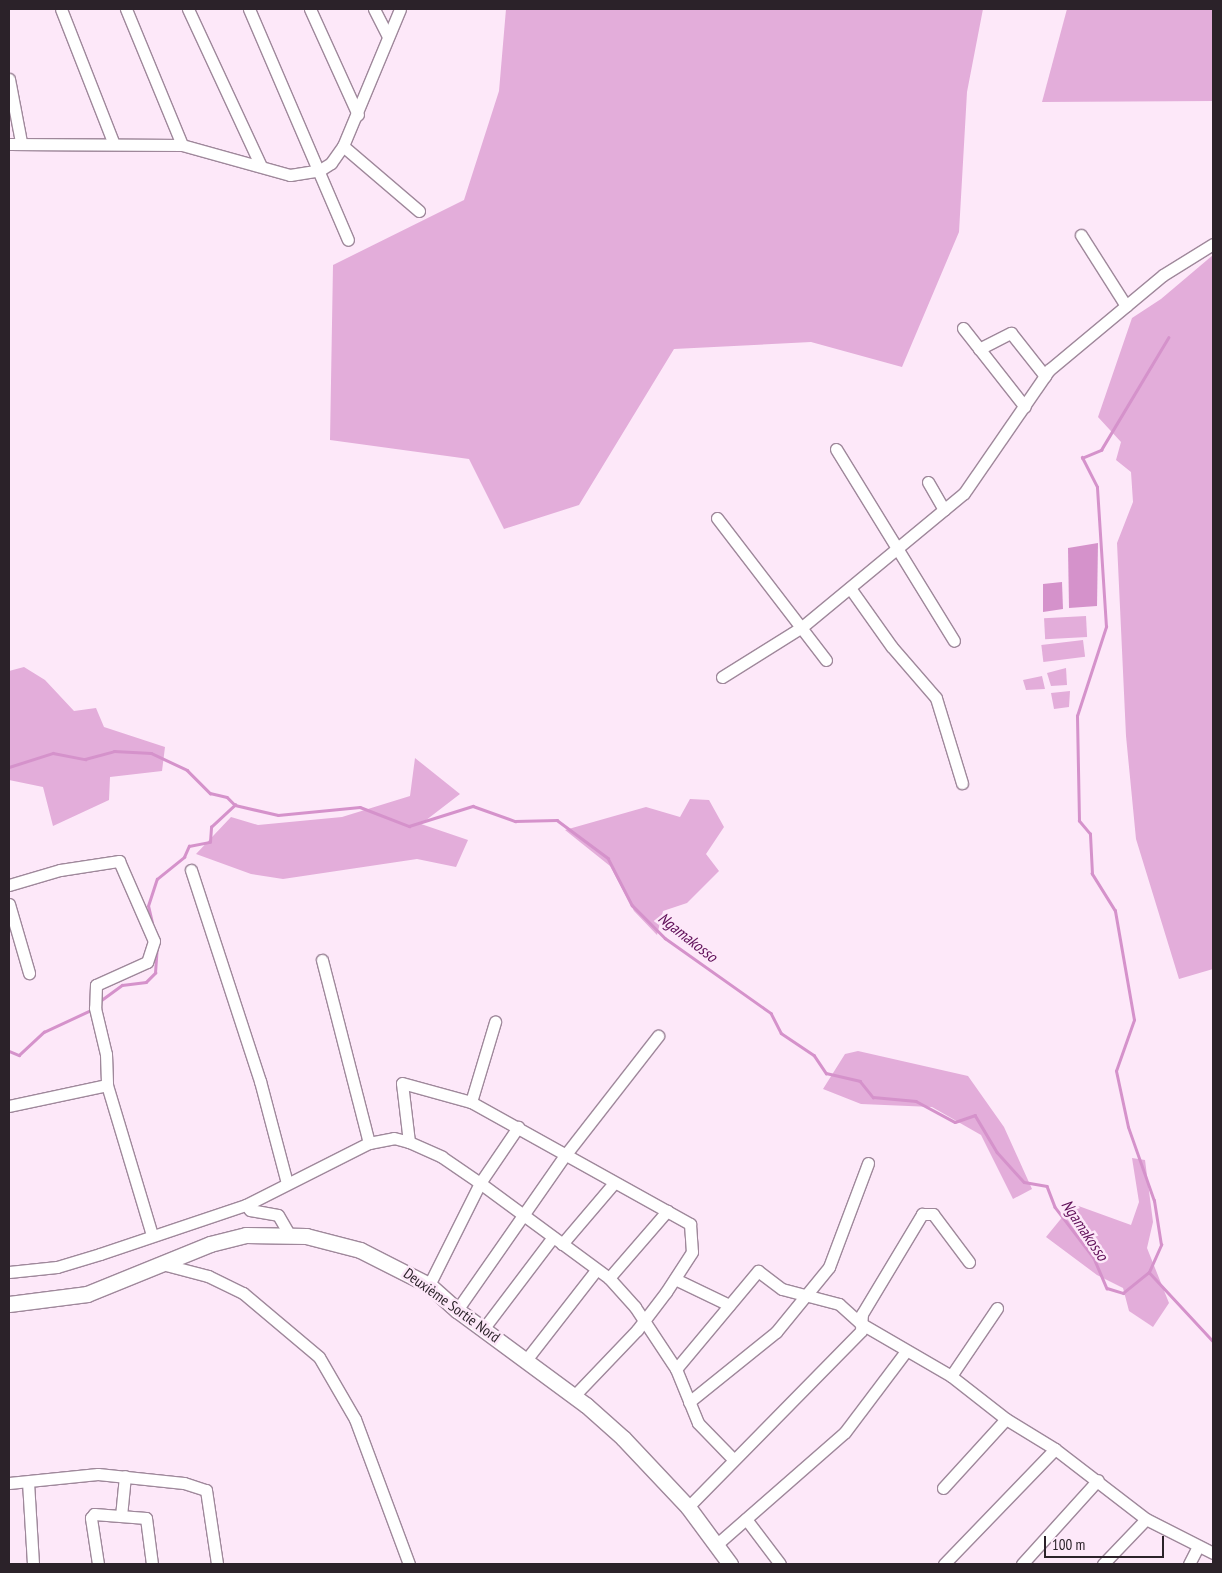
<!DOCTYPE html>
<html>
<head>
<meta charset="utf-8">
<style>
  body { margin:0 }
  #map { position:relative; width:1222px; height:1573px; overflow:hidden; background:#fde8f9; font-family:"PT Sans Narrow",sans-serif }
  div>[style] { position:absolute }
  .green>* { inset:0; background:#e3adda; transform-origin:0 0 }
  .water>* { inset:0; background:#d592cb }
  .stream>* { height:2.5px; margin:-1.25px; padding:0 1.25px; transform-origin:1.25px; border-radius:1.25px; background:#d592cb }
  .roads { filter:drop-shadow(1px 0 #9f889b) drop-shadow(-1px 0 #9f889b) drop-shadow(0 1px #9f889b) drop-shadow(0 -1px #9f889b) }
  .minor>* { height:11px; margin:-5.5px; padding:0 5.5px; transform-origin:5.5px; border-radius:5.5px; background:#fff }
  .major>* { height:15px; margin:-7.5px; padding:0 7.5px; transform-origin:7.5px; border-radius:7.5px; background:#fff }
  span { translate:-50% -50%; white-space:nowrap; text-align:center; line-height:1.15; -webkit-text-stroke:5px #fde8f9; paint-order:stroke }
  .street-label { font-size:15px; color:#2b2229 }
  .water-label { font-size:16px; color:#601059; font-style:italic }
  .frame { position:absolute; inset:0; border:10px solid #2b2229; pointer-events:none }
  .scale { position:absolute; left:1044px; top:1536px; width:120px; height:22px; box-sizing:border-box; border:2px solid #2b2229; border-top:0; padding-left:6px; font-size:15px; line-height:18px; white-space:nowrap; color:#2b2229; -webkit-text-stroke:4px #fde8f9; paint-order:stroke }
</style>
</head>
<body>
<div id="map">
  <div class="green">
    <div style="clip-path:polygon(506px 9px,983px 9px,967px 92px,959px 232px,902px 367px,811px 342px,674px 349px,579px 505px,504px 529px,469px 459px,330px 440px,333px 265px,464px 200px,499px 91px)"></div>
    <div style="clip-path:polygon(1067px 9px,1213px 9px,1213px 101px,1042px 102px)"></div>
    <div style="clip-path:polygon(1213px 255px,1213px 969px,1179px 979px,1136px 839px,1126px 736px,1117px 543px,1133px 502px,1131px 472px,1116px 460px,1121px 442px,1098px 417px,1132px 318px,1161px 299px)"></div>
    <div style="left:1086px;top:616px;width:21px;height:42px;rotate:87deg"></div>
    <div style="left:1083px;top:640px;width:17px;height:42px;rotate:83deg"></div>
    <div style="clip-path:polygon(24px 667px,45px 680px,74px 711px,96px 708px,104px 727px,165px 747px,162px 771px,110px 777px,109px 800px,53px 826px,43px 787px,9px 780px,9px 671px)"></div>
    <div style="clip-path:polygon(1066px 668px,1067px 685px,1051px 686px,1047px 673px)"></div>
    <div style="clip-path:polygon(1042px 676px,1045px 689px,1026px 690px,1023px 680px)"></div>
    <div style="clip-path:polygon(1070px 691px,1069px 707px,1054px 709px,1051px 693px)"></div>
    <div style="clip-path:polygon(415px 758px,460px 794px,421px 824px,468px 840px,456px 867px,417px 859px,283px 879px,251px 874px,196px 854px,231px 817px,258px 825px,342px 817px,410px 796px)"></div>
    <div style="clip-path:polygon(690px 799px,709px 800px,724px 827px,706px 854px,719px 871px,687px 903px,663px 911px,657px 935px,634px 911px,610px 866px,565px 830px,646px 807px,680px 817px)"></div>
    <div style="clip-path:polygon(858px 1051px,968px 1076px,1004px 1127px,1032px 1189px,1013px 1199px,981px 1135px,932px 1107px,861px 1104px,823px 1089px,845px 1054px)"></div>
    <div style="clip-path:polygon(1132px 1158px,1145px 1160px,1153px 1222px,1147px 1248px,1169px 1303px,1153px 1327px,1129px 1311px,1123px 1288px,1097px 1275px,1046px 1237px,1073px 1204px,1131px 1225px,1139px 1202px)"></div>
  </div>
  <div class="water">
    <div style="clip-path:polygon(1098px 543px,1097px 606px,1069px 608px,1068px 548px)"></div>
    <div style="clip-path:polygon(1062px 582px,1063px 609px,1043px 612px,1043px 584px)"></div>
  </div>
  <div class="stream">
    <div style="left:9px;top:767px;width:46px;rotate:-17.7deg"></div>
    <div style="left:53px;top:753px;width:33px;rotate:11deg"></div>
    <div style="left:85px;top:759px;width:30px;rotate:-15deg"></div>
    <div style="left:114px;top:751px;width:37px;rotate:3deg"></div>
    <div style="left:151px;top:753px;width:40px;rotate:25deg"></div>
    <div style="left:187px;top:770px;width:33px;rotate:45deg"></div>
    <div style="left:210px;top:793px;width:17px;rotate:13deg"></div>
    <div style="left:227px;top:797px;width:11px;rotate:45deg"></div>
    <div style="left:235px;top:805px;width:44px;rotate:13.1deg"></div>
    <div style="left:278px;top:815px;width:82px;rotate:-5.6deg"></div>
    <div style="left:360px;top:807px;width:53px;rotate:21.2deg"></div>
    <div style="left:409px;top:826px;width:67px;rotate:-17.4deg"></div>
    <div style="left:473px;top:806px;width:45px;rotate:19.7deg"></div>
    <div style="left:515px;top:821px;width:42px;rotate:-1.4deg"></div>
    <div style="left:557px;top:820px;width:64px;rotate:36.7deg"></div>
    <div style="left:608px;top:858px;width:53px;rotate:62.9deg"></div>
    <div style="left:632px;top:905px;width:47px;rotate:45deg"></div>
    <div style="left:665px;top:938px;width:130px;rotate:35.3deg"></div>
    <div style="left:771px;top:1013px;width:22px;rotate:63deg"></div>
    <div style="left:781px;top:1033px;width:40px;rotate:34deg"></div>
    <div style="left:814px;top:1055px;width:22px;rotate:56deg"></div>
    <div style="left:826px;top:1073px;width:35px;rotate:13deg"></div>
    <div style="left:860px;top:1081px;width:21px;rotate:51deg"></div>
    <div style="left:873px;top:1097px;width:43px;rotate:5.3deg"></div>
    <div style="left:916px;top:1101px;width:44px;rotate:28.3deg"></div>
    <div style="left:955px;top:1122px;width:21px;rotate:-19deg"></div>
    <div style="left:975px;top:1115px;width:43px;rotate:59.3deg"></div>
    <div style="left:997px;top:1152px;width:40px;rotate:48deg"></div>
    <div style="left:1024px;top:1182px;width:23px;rotate:10deg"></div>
    <div style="left:1047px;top:1186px;width:22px;rotate:69deg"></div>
    <div style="left:1055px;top:1207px;width:64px;rotate:52.6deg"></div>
    <div style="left:1094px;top:1258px;width:33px;rotate:67deg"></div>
    <div style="left:1107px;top:1288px;width:17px;rotate:17deg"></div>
    <div style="left:1123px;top:1293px;width:33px;rotate:-39deg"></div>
    <div style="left:1149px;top:1272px;width:94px;rotate:47.2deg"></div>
    <div style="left:152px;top:923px;width:17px;rotate:-103deg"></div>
    <div style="left:148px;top:906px;width:28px;rotate:-72deg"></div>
    <div style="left:157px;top:879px;width:35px;rotate:-39deg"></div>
    <div style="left:184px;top:857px;width:12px;rotate:-66deg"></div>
    <div style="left:189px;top:846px;width:21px;rotate:-11deg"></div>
    <div style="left:210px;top:842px;width:15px;rotate:-86deg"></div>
    <div style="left:211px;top:827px;width:33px;rotate:-43deg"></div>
    <div style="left:100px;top:1001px;width:27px;rotate:-36deg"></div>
    <div style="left:122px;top:985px;width:24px;rotate:-7deg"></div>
    <div style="left:146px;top:982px;width:13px;rotate:-45deg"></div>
    <div style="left:155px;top:973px;width:27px;rotate:-86deg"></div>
    <div style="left:9px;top:1051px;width:11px;rotate:22deg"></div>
    <div style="left:19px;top:1055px;width:34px;rotate:-43deg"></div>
    <div style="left:44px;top:1032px;width:54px;rotate:-25.1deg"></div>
    <div style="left:1149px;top:1272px;width:30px;rotate:-66deg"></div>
    <div style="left:1161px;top:1245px;width:45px;rotate:-99deg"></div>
    <div style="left:1154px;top:1201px;width:78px;rotate:-109.4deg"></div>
    <div style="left:1128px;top:1127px;width:57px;rotate:-102.1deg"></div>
    <div style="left:1116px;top:1071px;width:54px;rotate:-70.6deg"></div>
    <div style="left:1134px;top:1020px;width:111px;rotate:-99.9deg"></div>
    <div style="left:1115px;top:911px;width:44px;rotate:-121.9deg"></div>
    <div style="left:1092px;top:874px;width:40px;rotate:-92.9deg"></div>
    <div style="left:1090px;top:834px;width:17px;rotate:-130deg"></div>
    <div style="left:1079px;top:821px;width:105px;rotate:-91.1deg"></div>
    <div style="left:1077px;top:716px;width:94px;rotate:-72deg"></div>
    <div style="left:1106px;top:627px;width:140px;rotate:-93.7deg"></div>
    <div style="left:1097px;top:487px;width:33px;rotate:-117deg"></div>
    <div style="left:1082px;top:458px;width:21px;rotate:-23deg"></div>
    <div style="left:1101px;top:450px;width:131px;rotate:-59.1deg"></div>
  </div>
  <div class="roads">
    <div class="minor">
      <div style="left:61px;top:9px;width:143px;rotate:68.6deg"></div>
      <div style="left:126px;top:9px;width:147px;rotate:67.6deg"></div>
      <div style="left:188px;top:9px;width:173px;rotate:65.1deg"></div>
      <div style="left:249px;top:9px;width:251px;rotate:66.8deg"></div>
      <div style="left:310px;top:9px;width:116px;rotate:65.6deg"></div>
      <div style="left:374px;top:9px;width:30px;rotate:63deg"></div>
      <div style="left:9px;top:79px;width:64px;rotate:79.2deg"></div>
      <div style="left:9px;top:144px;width:173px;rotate:0.3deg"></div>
      <div style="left:182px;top:145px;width:112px;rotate:15.5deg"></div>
      <div style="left:290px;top:175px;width:30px;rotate:-9deg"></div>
      <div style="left:320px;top:170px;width:13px;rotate:-32deg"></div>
      <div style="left:331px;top:163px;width:21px;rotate:-55deg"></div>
      <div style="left:343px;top:146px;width:148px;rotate:-67.4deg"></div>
      <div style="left:343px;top:146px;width:100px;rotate:40.5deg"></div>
      <div style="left:1081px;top:235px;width:84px;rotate:57.6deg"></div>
      <div style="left:963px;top:328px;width:100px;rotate:51.9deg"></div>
      <div style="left:979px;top:349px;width:36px;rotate:-27deg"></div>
      <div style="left:1011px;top:333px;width:55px;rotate:51.7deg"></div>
      <div style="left:836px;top:449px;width:225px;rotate:58.4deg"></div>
      <div style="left:928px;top:482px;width:32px;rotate:60deg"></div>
      <div style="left:717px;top:518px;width:179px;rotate:52.5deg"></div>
      <div style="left:850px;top:588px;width:72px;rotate:54.6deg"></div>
      <div style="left:892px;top:647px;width:67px;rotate:49.2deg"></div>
      <div style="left:936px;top:698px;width:89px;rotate:73deg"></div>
      <div style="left:722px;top:677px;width:94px;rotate:-32deg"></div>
      <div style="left:802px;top:627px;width:210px;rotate:-39.6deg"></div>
      <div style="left:964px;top:493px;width:150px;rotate:-55.4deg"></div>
      <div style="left:1049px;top:370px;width:148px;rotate:-39.8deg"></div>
      <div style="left:1163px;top:275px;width:59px;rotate:-31.8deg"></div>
      <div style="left:191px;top:870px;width:222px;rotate:71.9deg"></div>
      <div style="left:260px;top:1081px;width:106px;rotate:75.2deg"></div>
      <div style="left:9px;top:885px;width:53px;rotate:-16.4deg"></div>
      <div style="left:60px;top:870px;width:60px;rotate:-8.7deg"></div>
      <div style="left:119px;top:861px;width:87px;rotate:66.4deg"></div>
      <div style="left:154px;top:941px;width:22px;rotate:108deg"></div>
      <div style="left:147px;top:962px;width:56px;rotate:155.7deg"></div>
      <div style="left:96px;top:985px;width:23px;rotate:92deg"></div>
      <div style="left:95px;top:1008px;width:47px;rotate:76.6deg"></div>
      <div style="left:106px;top:1054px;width:31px;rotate:88deg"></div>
      <div style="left:107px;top:1085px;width:100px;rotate:167.9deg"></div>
      <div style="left:9px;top:904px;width:72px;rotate:73.8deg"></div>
      <div style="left:322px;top:960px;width:189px;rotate:75.6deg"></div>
      <div style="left:107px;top:1085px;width:157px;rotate:73.3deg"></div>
      <div style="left:471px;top:1102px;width:84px;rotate:-73.3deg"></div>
      <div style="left:409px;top:1142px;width:59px;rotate:-96.8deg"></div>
      <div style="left:402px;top:1083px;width:72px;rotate:15.4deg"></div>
      <div style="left:471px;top:1102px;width:251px;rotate:29.1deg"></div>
      <div style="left:690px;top:1224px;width:28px;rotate:86deg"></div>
      <div style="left:692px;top:1252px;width:48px;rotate:123deg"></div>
      <div style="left:666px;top:1292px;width:48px;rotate:127.3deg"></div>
      <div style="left:637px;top:1330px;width:91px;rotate:133.7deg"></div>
      <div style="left:246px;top:1205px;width:6px;rotate:51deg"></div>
      <div style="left:250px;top:1210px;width:28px;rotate:10deg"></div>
      <div style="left:278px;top:1215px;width:22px;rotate:60deg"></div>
      <div style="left:562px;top:1244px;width:80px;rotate:-49.6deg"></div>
      <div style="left:162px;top:1264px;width:48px;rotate:14.6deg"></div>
      <div style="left:208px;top:1276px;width:39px;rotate:26deg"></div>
      <div style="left:243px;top:1293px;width:99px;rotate:40.1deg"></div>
      <div style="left:319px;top:1357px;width:72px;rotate:59.9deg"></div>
      <div style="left:355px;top:1419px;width:155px;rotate:69.6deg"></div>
      <div style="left:9px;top:1272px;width:48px;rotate:-5.9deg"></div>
      <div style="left:57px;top:1267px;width:45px;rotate:-16.8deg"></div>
      <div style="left:100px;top:1254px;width:154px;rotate:-18.6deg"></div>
      <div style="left:246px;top:1205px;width:138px;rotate:-26.8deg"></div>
      <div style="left:369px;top:1143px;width:25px;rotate:-11deg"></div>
      <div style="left:394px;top:1138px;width:16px;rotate:15deg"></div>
      <div style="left:409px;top:1142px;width:36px;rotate:24deg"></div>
      <div style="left:442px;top:1157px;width:46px;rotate:34.4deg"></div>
      <div style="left:480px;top:1183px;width:160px;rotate:36.4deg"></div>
      <div style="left:609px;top:1278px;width:39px;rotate:48deg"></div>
      <div style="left:635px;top:1307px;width:74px;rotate:56.5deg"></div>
      <div style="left:676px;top:1369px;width:58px;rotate:67.8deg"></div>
      <div style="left:698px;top:1423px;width:49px;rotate:45.8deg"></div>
      <div style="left:609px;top:1278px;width:89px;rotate:-49.1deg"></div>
      <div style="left:675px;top:1279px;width:60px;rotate:25.7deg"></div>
      <div style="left:429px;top:1285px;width:114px;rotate:-63.4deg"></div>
      <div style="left:480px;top:1183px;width:68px;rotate:-55.8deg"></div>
      <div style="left:457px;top:1310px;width:190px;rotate:-55.1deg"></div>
      <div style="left:566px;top:1154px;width:150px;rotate:-52.1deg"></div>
      <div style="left:484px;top:1328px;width:114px;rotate:-52.8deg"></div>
      <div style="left:526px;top:1360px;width:114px;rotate:-52.1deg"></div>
      <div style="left:676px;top:1369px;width:128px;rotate:-50.1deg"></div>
      <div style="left:758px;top:1271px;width:30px;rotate:37deg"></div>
      <div style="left:782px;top:1289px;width:59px;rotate:14.7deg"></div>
      <div style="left:839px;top:1304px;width:28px;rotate:42deg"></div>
      <div style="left:860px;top:1323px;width:105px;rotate:30.2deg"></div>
      <div style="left:951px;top:1376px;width:70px;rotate:38deg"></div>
      <div style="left:1006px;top:1419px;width:57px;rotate:31.5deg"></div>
      <div style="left:1055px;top:1449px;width:115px;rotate:37.6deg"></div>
      <div style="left:1146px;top:1519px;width:75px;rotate:26.9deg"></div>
      <div style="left:951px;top:1376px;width:82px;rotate:-55.9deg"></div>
      <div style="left:689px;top:1402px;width:112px;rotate:-38.8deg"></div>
      <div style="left:776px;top:1332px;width:84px;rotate:-50.8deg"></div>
      <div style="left:829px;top:1267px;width:111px;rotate:-69.4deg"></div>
      <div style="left:28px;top:1482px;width:82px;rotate:86.5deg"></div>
      <div style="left:9px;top:1483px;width:89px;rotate:-5.8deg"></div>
      <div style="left:98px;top:1474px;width:86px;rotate:6deg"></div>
      <div style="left:184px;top:1483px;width:23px;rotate:18deg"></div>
      <div style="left:206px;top:1490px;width:75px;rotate:81.5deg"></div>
      <div style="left:943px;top:1488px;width:93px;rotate:-47.6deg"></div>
      <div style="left:688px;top:1507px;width:247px;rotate:-45.5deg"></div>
      <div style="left:861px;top:1331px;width:17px;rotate:-87deg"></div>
      <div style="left:862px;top:1314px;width:117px;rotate:-59deg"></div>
      <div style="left:922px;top:1214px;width:11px"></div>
      <div style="left:933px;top:1214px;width:60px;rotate:53.1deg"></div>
      <div style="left:121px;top:1516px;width:40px;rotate:-84.3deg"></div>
      <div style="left:746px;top:1519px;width:56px;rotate:52.9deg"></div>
      <div style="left:716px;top:1545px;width:171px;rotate:-41.2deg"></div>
      <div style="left:845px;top:1432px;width:101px;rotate:-53deg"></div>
      <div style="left:98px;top:1564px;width:47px;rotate:-98.7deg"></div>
      <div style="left:91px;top:1518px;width:5px;rotate:-53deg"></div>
      <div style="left:94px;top:1514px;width:52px;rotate:4.4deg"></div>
      <div style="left:146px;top:1518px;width:46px;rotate:82.6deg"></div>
      <div style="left:944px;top:1564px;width:160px;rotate:-46deg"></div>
      <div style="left:1022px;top:1564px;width:113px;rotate:-47.9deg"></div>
      <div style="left:1103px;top:1564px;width:62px;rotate:-46.3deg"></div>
      <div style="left:1189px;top:1564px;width:20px;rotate:-63deg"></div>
    </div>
    <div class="major">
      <div style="left:9px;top:1304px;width:79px;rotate:-7.3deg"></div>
      <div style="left:87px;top:1294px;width:133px;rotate:-22.1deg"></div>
      <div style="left:210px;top:1244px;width:37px;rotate:-14deg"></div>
      <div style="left:246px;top:1235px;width:60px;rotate:1deg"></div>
      <div style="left:306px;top:1236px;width:56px;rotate:14.5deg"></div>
      <div style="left:360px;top:1250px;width:77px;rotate:26.9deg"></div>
      <div style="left:429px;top:1285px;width:38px;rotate:42deg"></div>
      <div style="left:457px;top:1310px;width:160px;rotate:36.4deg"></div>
      <div style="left:586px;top:1405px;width:50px;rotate:41.7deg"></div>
      <div style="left:623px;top:1438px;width:95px;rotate:46.7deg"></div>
      <div style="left:688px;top:1507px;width:71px;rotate:53.6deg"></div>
    </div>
  </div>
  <div class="street-label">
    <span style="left:452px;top:1305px;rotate:36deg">Deuxième Sortie Nord</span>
  </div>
  <div class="water-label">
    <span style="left:688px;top:937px;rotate:38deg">Ngamakosso</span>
    <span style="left:1085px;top:1230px;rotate:56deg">Ngamakosso</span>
  </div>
  <div class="frame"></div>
  <div class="scale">100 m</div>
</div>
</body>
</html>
